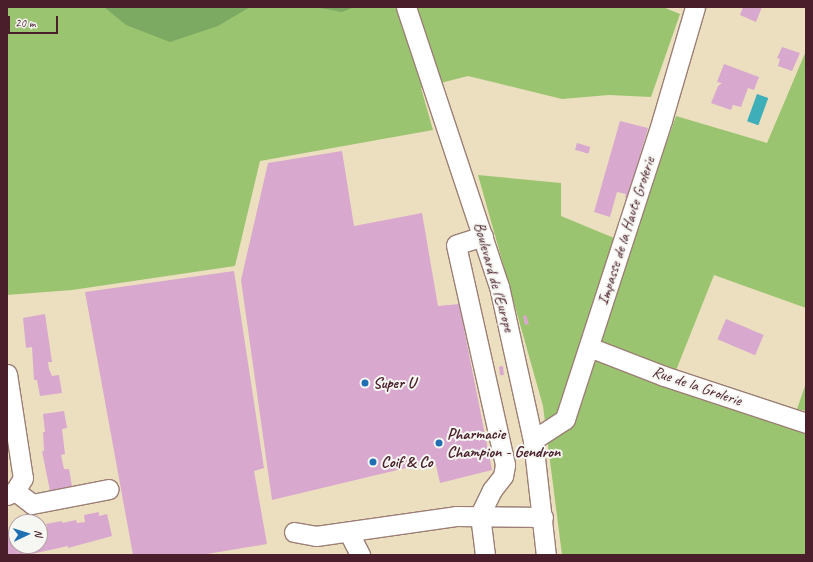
<!DOCTYPE html>
<html>
<head>
<meta charset="utf-8">
<style>
  body { margin:0 }
  #map { position:relative; width:813px; height:562px; overflow:hidden; background:#ecdfbf; font-family:Caveat,sans-serif }
  div>[style] { position:absolute }
  .green>* { inset:0; background:#9bc470 }
  .forest>* { inset:0; background:#7caa62 }
  .water>* { inset:0; background:#3eaeb9; transform-origin:0 0 }
  .building>* { inset:0; background:#d9a8ce; transform-origin:0 0 }
  .roads { filter:drop-shadow(1px 0 #9b7f75) drop-shadow(-1px 0 #9b7f75) drop-shadow(0 1px #9b7f75) drop-shadow(0 -1px #9b7f75) }
  .minor>* { height:19px; margin:-9.5px; padding:0 9.5px; transform-origin:9.5px; border-radius:9.5px; background:#fff }
  .dots>* { width:11px; height:11px; translate:-50% -50%; box-sizing:border-box; border:2px solid #f6f6f2; border-radius:50% }
  span { translate:-50% -50%; white-space:nowrap; text-align:center; line-height:1.15; -webkit-text-stroke:4px #f6f6f2; paint-order:stroke }
  .street-label { font-size:16px; color:#4a1f2b }
  .poi-label { font-size:16px; color:#4a1f2b; font-weight:700 }
  .left { translate:0 -50%; text-align:left }
  .frame { position:absolute; inset:0; border:8px solid #4a1f2b; pointer-events:none }
  .north { position:absolute; left:8px; top:514px; width:40px; height:40px; box-sizing:border-box; background:#f6f6f2; border:1px solid #b1a0a2; border-radius:50%; rotate:86deg; font-size:11px; font-weight:700; line-height:16px; text-align:center; color:#4a1f2b }
  .north::after { content:''; display:block; margin:auto; width:14px; height:18px; background:#1f6fb2; clip-path:polygon(50% 0,100% 100%,50% 72%,0 100%) }
  .scale { position:absolute; left:8px; top:16px; width:50px; height:18px; box-sizing:border-box; border:2px solid #4a1f2b; border-top:0; padding-left:5px; font-size:12px; line-height:14px; white-space:nowrap; color:#4a1f2b; -webkit-text-stroke:3px #f6f6f2; paint-order:stroke }
</style>
</head>
<body>
<div id="map">
  <div class="green">
    <div style="clip-path:polygon(7px 7px,663px 7px,680px 14px,651px 97px,609px 95px,562px 99px,468px 76px,421px 88px,433px 130px,260px 161px,235px 266px,72px 290px,7px 295px)"></div>
    <div style="clip-path:polygon(806px 51px,806px 308px,714px 275px,669px 388px,806px 434px,806px 555px,562px 555px,543px 406px,478px 175px,561px 183px,561px 216px,631px 245px,676px 116px,767px 143px)"></div>
    <div style="clip-path:polygon(806px 383px,806px 411px,797px 409px)"></div>
  </div>
  <div class="forest">
    <div style="clip-path:polygon(104px 7px,250px 7px,218px 26px,170px 42px,126px 25px)"></div>
    <div style="clip-path:polygon(315px 7px,354px 7px,342px 12px)"></div>
  </div>
  <div class="water">
    <div style="left:757px;top:94px;width:12px;height:29px;rotate:20deg"></div>
  </div>
  <div class="building">
    <div style="clip-path:polygon(743px 7px,762px 7px,756px 22px,740px 15px)"></div>
    <div style="clip-path:polygon(782px 47px,800px 53px,792px 71px,778px 66px,780px 59px,777px 58px)"></div>
    <div style="clip-path:polygon(724px 64px,759px 77px,754px 90px,748px 88px,741px 107px,733px 105px,731px 110px,711px 103px,718px 86px,722px 83px,717px 82px)"></div>
    <div style="clip-path:polygon(620px 121px,648px 128px,628px 197px,625px 197px,626px 194px,617px 192px,610px 217px,594px 212px)"></div>
    <div style="left:577px;top:143px;width:14px;height:7px;rotate:17deg"></div>
    <div style="clip-path:polygon(342px 151px,354px 226px,422px 213px,438px 306px,459px 304px,492px 470px,440px 483px,435px 461px,272px 500px,241px 280px,268px 163px)"></div>
    <div style="clip-path:polygon(234px 271px,264px 468px,254px 471px,267px 544px,201px 555px,133px 555px,85px 292px)"></div>
    <div style="clip-path:polygon(45px 314px,52px 362px,48px 362px,49px 369px,52px 376px,59px 375px,62px 393px,40px 396px,37px 380px,34px 380px,32px 347px,26px 348px,23px 318px)"></div>
    <div style="clip-path:polygon(526px 315px,529px 324px,525px 325px,523px 316px)"></div>
    <div style="left:726px;top:319px;width:41px;height:22px;rotate:23deg"></div>
    <div style="left:503px;top:366px;width:9px;height:4px;rotate:84deg"></div>
    <div style="clip-path:polygon(64px 411px,67px 428px,62px 429px,65px 454px,61px 455px,64px 469px,69px 469px,72px 486px,50px 491px,42px 451px,44px 451px,43px 432px,45px 432px,43px 414px)"></div>
    <div style="clip-path:polygon(99px 512px,99px 516px,107px 514px,112px 536px,68px 548px,68px 546px,27px 555px,7px 555px,7px 533px,16px 531px,16px 546px,40px 546px,40px 529px,47px 527px,46px 524px,62px 521px,62px 523px,76px 520px,77px 523px,85px 522px,84px 515px)"></div>
  </div>
  <div class="roads">
    <div class="minor">
      <div style="left:406px;top:7px;width:294px;rotate:71.6deg"></div>
      <div style="left:499px;top:286px;width:158px;rotate:77.6deg"></div>
      <div style="left:533px;top:440px;width:116px;rotate:83.6deg"></div>
      <div style="left:483px;top:236px;width:28px;rotate:162deg"></div>
      <div style="left:456px;top:245px;width:225px;rotate:77.4deg"></div>
      <div style="left:505px;top:465px;width:11px;rotate:100deg"></div>
      <div style="left:503px;top:476px;width:18px;rotate:128deg"></div>
      <div style="left:492px;top:490px;width:28px;rotate:116deg"></div>
      <div style="left:480px;top:515px;width:40px;rotate:82.9deg"></div>
      <div style="left:589px;top:347px;width:80px;rotate:21.1deg"></div>
      <div style="left:664px;top:376px;width:150px;rotate:18.3deg"></div>
      <div style="left:7px;top:374px;width:105px;rotate:81.3deg"></div>
      <div style="left:23px;top:478px;width:15px;rotate:122deg"></div>
      <div style="left:533px;top:440px;width:38px;rotate:-33deg"></div>
      <div style="left:565px;top:419px;width:314px;rotate:-72deg"></div>
      <div style="left:662px;top:120px;width:118px;rotate:-73.7deg"></div>
      <div style="left:7px;top:495px;width:9px;rotate:-27deg"></div>
      <div style="left:15px;top:491px;width:21px;rotate:37deg"></div>
      <div style="left:32px;top:504px;width:78px;rotate:-11deg"></div>
      <div style="left:294px;top:532px;width:22px;rotate:10deg"></div>
      <div style="left:316px;top:536px;width:141px;rotate:-8.1deg"></div>
      <div style="left:456px;top:516px;width:87px;rotate:0.7deg"></div>
      <div style="left:349px;top:533px;width:25px;rotate:63deg"></div>
    </div>
  </div>
  <div class="dots">
    <div style="left:365px;top:383px;background:#1f6fb2"></div>
    <div style="left:439px;top:443px;background:#1f6fb2"></div>
    <div style="left:373px;top:462px;background:#1f6fb2"></div>
  </div>
  <div class="street-label">
    <span style="left:626px;top:231px;rotate:-72deg">Impasse de la Haute Grolerie</span>
    <span style="left:494px;top:277px;rotate:74deg">Boulevard de l'Europe</span>
    <span style="left:697px;top:386px;rotate:19deg">Rue de la Grolerie</span>
  </div>
  <div class="poi-label">
    <span class="left" style="left:373px;top:383px">Super U</span>
    <span class="left" style="left:447px;top:443px">Pharmacie<br>Champion - Gendron</span>
    <span class="left" style="left:381px;top:462px">Coif &amp; Co</span>
  </div>
  <div class="frame"></div>
  <div class="north">N</div>
  <div class="scale">20 m</div>
</div>
</body>
</html>
